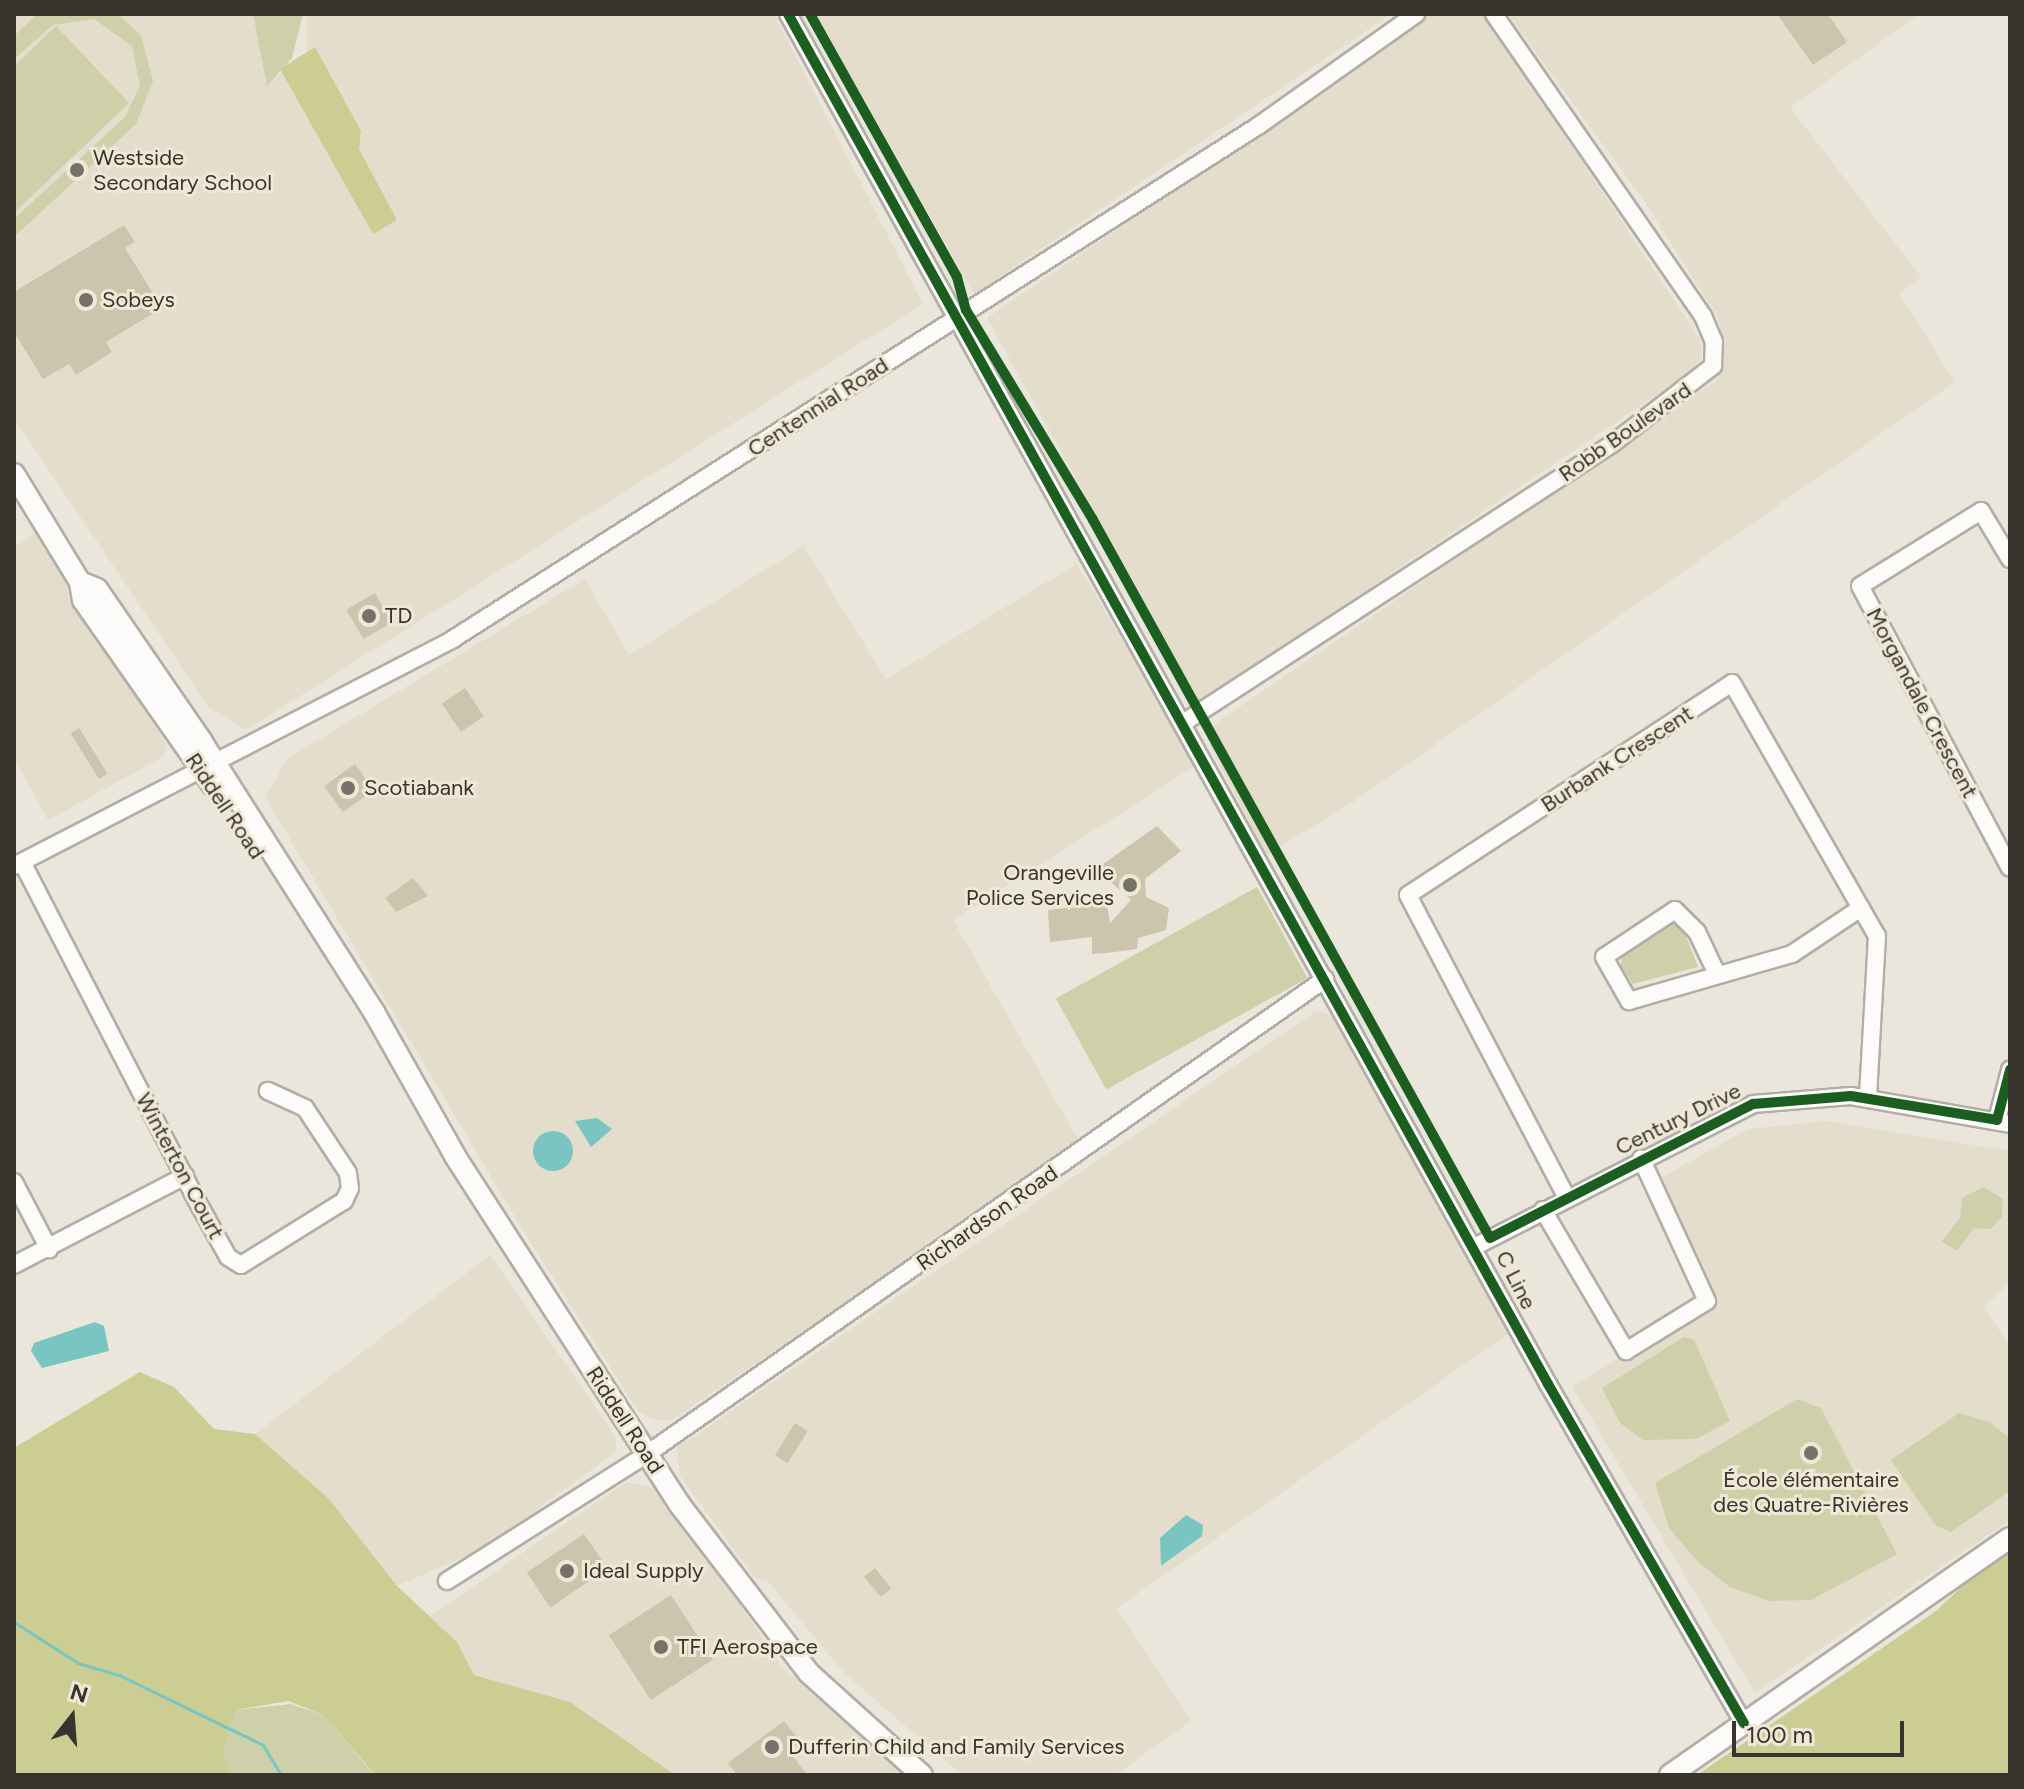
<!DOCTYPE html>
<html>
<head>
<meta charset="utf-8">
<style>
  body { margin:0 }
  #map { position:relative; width:2024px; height:1789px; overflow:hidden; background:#eae6dc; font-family:Figtree,sans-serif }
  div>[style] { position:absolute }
  .built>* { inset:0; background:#e4ddcb }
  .green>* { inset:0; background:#ced0a9; transform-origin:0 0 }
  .forest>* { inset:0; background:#cbcd92 }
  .water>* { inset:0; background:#79c5c2 }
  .round { border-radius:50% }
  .stream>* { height:3px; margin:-1.5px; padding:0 1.5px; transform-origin:1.5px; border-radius:1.5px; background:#79c5c2 }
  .building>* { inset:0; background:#cdc4ad; transform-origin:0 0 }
  .roads { filter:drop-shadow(2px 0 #b1aea6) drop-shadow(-2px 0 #b1aea6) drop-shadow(0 2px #b1aea6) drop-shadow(0 -2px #b1aea6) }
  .minor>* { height:16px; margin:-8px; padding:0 8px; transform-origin:8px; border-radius:8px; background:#fcfbfa }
  .major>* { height:20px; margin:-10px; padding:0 10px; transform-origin:10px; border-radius:10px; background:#fcfbfa }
  .cycleway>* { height:10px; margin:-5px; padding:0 5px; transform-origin:5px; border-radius:5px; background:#1b5e20 }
  .dots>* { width:22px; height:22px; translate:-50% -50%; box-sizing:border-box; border:4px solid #f0e8d6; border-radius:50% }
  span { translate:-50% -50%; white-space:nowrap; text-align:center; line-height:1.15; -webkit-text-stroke:6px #f0e8d6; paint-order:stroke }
  .poi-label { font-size:22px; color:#37342d }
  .left { translate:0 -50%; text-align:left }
  .right { translate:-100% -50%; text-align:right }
  .street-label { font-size:22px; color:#37342d }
  .frame { position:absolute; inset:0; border:16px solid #37342d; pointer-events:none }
  .north { position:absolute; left:32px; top:1677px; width:80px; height:80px; -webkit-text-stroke:6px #f0e8d6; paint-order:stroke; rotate:17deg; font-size:22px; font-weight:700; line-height:32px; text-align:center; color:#37342d }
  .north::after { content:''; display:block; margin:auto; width:28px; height:36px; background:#37342d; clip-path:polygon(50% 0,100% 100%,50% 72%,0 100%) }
  .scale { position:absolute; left:1732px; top:1721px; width:172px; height:36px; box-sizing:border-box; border:4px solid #37342d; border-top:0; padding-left:10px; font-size:24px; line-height:28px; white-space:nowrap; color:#37342d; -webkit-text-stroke:6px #f0e8d6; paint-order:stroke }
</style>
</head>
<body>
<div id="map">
  <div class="built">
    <div style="clip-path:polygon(14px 14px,253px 14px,267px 85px,307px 52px,307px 14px,774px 14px,923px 304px,246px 730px,208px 707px,14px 418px)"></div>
    <div style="clip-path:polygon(816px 14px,1391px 14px,974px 294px)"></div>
    <div style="clip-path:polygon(1432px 14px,1484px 14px,1699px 338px,1702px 354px,1695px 369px,1200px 702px,987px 318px)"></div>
    <div style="clip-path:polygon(1508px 14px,1919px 14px,1790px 108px,1922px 278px,1899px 293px,1955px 382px,1353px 802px,1266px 855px,1210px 746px,1213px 725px,1716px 381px,1724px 361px,1718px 317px,1644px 201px)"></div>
    <div style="clip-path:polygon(35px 532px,167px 745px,163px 757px,48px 820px,14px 758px,14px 548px)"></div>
    <div style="clip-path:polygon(803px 546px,886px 679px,1077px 564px,1197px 765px,953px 920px,1080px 1143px,672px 1420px,654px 1420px,638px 1411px,518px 1222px,265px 797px,288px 758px,585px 579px,629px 655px)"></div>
    <div style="clip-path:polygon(1316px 1011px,1331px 1015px,1512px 1331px,1117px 1608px,1191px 1721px,1115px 1775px,962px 1775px,846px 1675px,767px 1580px,754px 1577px,680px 1476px,677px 1448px)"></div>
    <div style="clip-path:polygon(1828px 1121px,2010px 1151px,2010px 1282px,1984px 1307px,2010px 1347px,2010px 1520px,1755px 1693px,1572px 1386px,1716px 1302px,1657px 1180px,1748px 1129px)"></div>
    <div style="clip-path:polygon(490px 1255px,616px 1437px,616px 1452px,484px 1548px,397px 1586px,255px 1434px)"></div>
    <div style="clip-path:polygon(626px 1482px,660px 1488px,782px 1667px,905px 1775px,675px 1775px,570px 1702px,474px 1675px,455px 1640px,430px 1616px)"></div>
  </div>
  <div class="green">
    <div style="clip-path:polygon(37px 14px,120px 16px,141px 36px,153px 81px,136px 124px,14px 237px,14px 219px,125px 117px,140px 86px,132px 46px,94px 19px,53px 25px,14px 59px,14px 36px)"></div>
    <div style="clip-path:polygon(253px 14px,303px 14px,292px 58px,267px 86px)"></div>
    <div style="clip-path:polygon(56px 26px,129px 103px,14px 213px,14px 66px)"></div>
    <div style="left:1257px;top:887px;width:104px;height:230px;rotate:61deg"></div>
    <div style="clip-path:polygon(1668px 923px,1682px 926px,1698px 967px,1633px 984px,1621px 966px,1622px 955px)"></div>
    <div style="clip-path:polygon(1983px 1187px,2003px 1199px,2002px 1217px,1991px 1229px,1974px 1228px,1957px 1251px,1942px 1241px,1960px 1218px,1962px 1198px)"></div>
    <div style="clip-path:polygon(1684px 1337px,1694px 1340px,1730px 1421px,1696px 1439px,1643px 1440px,1620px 1423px,1602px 1388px)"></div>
    <div style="clip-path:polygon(1797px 1399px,1821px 1408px,1897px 1554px,1811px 1600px,1769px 1601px,1730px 1587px,1698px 1562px,1669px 1528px,1655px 1483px)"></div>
    <div style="clip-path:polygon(1959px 1413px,1989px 1422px,2010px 1438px,2010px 1491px,1951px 1532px,1936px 1526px,1891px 1460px)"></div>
    <div style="clip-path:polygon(291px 1704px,325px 1716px,374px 1775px,228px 1775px,214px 1748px,235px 1710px)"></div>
  </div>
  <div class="forest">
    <div style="clip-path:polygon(315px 47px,361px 131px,359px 149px,397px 220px,373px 234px,280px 69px)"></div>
    <div style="clip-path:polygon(140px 1372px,174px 1387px,214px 1429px,255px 1434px,329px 1499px,397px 1586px,457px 1642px,474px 1675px,570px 1702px,675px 1775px,375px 1775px,325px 1716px,289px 1701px,235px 1710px,222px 1753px,232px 1775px,14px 1775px,14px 1448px)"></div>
    <div style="clip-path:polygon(2010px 1541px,2010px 1775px,1697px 1775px,1936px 1611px)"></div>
  </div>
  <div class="water">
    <div style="clip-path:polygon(597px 1118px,612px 1129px,591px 1147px,575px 1121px)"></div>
    <div class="round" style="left:533px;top:1131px;width:40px;height:40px"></div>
    <div style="clip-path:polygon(95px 1322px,104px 1326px,109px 1351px,42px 1368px,31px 1351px,34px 1343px)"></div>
    <div style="clip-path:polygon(1186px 1515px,1203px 1525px,1202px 1536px,1161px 1566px,1160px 1538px)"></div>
  </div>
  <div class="stream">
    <div style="left:14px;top:1622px;width:76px;rotate:32.6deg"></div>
    <div style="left:78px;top:1663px;width:43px;rotate:16.3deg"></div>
    <div style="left:119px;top:1675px;width:160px;rotate:25.9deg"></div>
    <div style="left:263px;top:1745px;width:35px;rotate:59deg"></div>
  </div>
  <div class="building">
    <div style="clip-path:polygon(1777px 14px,1828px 14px,1847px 42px,1813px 65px)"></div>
    <div style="clip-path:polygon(124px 225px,135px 242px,125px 248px,162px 308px,106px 342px,112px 352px,76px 375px,69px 364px,43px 379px,14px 332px,14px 292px)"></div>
    <div style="left:375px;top:593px;width:34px;height:33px;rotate:60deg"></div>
    <div style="left:465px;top:688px;width:34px;height:28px;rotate:56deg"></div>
    <div style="left:79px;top:728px;width:54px;height:10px;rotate:58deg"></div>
    <div style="left:355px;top:764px;width:32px;height:38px;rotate:54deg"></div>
    <div style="clip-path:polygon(1157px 826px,1181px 851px,1145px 879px,1146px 897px,1169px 908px,1166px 930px,1138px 938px,1137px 949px,1106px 953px,1092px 954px,1092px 937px,1050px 942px,1048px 910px,1107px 903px,1110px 923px,1131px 900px,1096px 869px)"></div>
    <div style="clip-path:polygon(413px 878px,428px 896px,396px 912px,385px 898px)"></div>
    <div style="left:795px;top:1423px;width:15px;height:38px;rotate:32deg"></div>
    <div style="left:584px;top:1534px;width:42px;height:69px;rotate:56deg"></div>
    <div style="left:875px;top:1568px;width:26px;height:14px;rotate:51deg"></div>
    <div style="left:671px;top:1595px;width:77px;height:74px;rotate:57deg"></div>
    <div style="clip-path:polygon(784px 1721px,801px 1742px,789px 1751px,807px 1775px,737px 1775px,728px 1763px)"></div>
  </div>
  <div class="roads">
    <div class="minor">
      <div style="left:788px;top:14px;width:1567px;rotate:60.98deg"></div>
      <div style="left:1548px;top:1384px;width:392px;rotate:60deg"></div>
      <div style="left:2010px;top:559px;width:56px;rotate:-121.1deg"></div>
      <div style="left:1981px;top:511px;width:142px;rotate:148.2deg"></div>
      <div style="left:1860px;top:586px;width:319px;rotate:62deg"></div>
      <div style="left:1183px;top:723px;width:512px;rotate:-33.04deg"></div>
      <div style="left:1612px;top:444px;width:128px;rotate:-37.7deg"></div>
      <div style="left:1713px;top:366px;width:24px;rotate:-88deg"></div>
      <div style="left:1714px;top:342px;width:28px;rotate:-113deg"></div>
      <div style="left:1703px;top:316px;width:367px;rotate:-124.7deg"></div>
      <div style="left:22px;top:862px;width:371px;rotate:62.7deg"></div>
      <div style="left:192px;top:1192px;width:74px;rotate:61deg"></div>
      <div style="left:228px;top:1257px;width:15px;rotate:32deg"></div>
      <div style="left:241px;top:1265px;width:121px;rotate:-31.9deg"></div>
      <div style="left:344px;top:1201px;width:14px;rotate:-65deg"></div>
      <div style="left:350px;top:1188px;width:15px;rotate:-98deg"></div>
      <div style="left:348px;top:1173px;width:78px;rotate:-123.5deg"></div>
      <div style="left:305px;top:1108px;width:41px;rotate:-155.3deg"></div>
      <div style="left:14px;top:866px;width:494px;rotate:-27.3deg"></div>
      <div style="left:453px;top:639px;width:955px;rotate:-32.51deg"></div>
      <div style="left:1258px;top:126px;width:194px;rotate:-35.3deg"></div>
      <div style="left:1716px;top:972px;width:44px;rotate:-115.4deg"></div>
      <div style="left:1697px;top:932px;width:31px;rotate:-135deg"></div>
      <div style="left:1675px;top:910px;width:85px;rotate:146.5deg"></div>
      <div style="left:1604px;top:957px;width:51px;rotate:60.4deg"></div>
      <div style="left:1629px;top:1001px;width:170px;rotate:-16.1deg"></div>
      <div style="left:1792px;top:954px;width:83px;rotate:-33.7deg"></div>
      <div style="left:1997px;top:1120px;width:52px;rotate:-75.4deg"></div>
      <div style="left:14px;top:1182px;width:76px;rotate:62.4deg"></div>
      <div style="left:1567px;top:1198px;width:342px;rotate:-117.7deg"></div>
      <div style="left:1408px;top:895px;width:387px;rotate:-33.2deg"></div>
      <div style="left:1732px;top:683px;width:292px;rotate:60.2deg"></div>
      <div style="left:1877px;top:936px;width:163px;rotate:93.2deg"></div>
      <div style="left:1543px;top:1210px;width:164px;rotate:59.5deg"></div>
      <div style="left:1626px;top:1351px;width:95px;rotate:-31.7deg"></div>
      <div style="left:1707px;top:1301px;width:157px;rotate:-114.8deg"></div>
      <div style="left:1476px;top:1246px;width:311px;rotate:-27.1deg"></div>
      <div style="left:1753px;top:1104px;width:98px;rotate:-4.7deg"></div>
      <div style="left:1851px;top:1096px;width:161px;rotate:10deg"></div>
      <div style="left:14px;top:1265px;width:193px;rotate:-27.5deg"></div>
      <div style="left:447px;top:1581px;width:237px;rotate:-32.4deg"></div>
      <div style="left:647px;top:1454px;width:828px;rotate:-35.01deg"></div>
    </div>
    <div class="major">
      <div style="left:14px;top:474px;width:127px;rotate:58.6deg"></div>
      <div style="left:80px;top:582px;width:18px;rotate:81deg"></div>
      <div style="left:83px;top:600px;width:227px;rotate:55deg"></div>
      <div style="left:80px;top:582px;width:18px;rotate:22deg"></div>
      <div style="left:97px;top:589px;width:186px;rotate:55.5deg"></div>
      <div style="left:202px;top:742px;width:320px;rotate:57.5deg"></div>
      <div style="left:374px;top:1012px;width:165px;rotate:60.6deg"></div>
      <div style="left:455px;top:1156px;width:415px;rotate:57.2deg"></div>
      <div style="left:680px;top:1505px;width:212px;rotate:52.5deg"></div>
      <div style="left:809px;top:1673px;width:152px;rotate:42.1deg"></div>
      <div style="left:1670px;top:1775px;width:414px;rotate:-34.9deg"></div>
    </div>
  </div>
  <div class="cycleway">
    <div style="left:788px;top:14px;width:1567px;rotate:60.98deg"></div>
    <div style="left:1548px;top:1384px;width:392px;rotate:60deg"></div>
    <div style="left:810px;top:14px;width:301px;rotate:60.8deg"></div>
    <div style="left:957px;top:277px;width:34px;rotate:75deg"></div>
    <div style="left:966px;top:310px;width:245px;rotate:58.8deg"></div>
    <div style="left:1093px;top:520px;width:820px;rotate:61.06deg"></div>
    <div style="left:1490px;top:1238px;width:295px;rotate:-27deg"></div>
    <div style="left:1753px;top:1104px;width:98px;rotate:-4.7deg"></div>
    <div style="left:1851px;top:1096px;width:148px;rotate:9.3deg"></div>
    <div style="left:1997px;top:1120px;width:52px;rotate:-75.4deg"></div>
  </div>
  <div class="dots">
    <div style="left:77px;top:170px;background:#76726a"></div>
    <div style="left:86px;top:300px;background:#76726a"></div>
    <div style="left:369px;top:616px;background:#76726a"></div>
    <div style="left:348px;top:788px;background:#76726a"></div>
    <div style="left:1130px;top:885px;background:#76726a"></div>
    <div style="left:1811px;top:1453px;background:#76726a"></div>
    <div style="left:567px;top:1571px;background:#76726a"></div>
    <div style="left:661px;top:1647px;background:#76726a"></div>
    <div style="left:772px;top:1747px;background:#76726a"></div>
  </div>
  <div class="poi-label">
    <span class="left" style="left:93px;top:170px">Westside<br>Secondary School</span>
    <span class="left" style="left:102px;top:300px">Sobeys</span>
    <span class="left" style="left:385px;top:616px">TD</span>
    <span class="left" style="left:364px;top:788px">Scotiabank</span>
    <span class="right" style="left:1114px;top:885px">Orangeville<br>Police Services</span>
    <span style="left:1811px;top:1492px">École élémentaire<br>des Quatre-Rivières</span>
    <span class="left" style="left:583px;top:1571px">Ideal Supply</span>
    <span class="left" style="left:677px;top:1647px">TFI Aerospace</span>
    <span class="left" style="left:788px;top:1747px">Dufferin Child and Family Services</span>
  </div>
  <div class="street-label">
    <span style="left:818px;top:407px;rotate:-33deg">Centennial Road</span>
    <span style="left:1625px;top:432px;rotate:-35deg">Robb Boulevard</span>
    <span style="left:1922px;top:703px;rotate:62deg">Morgandale Crescent</span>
    <span style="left:1617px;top:759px;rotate:-33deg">Burbank Crescent</span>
    <span style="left:225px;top:806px;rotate:56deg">Riddell Road</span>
    <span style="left:1678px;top:1119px;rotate:-26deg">Century Drive</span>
    <span style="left:180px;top:1166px;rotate:62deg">Winterton Court</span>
    <span style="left:987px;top:1218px;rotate:-35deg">Richardson Road</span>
    <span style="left:1516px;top:1280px;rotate:63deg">C Line</span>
    <span style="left:625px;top:1420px;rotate:57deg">Riddell Road</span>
  </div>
  <div class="frame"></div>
  <div class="north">N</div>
  <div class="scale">100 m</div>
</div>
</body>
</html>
